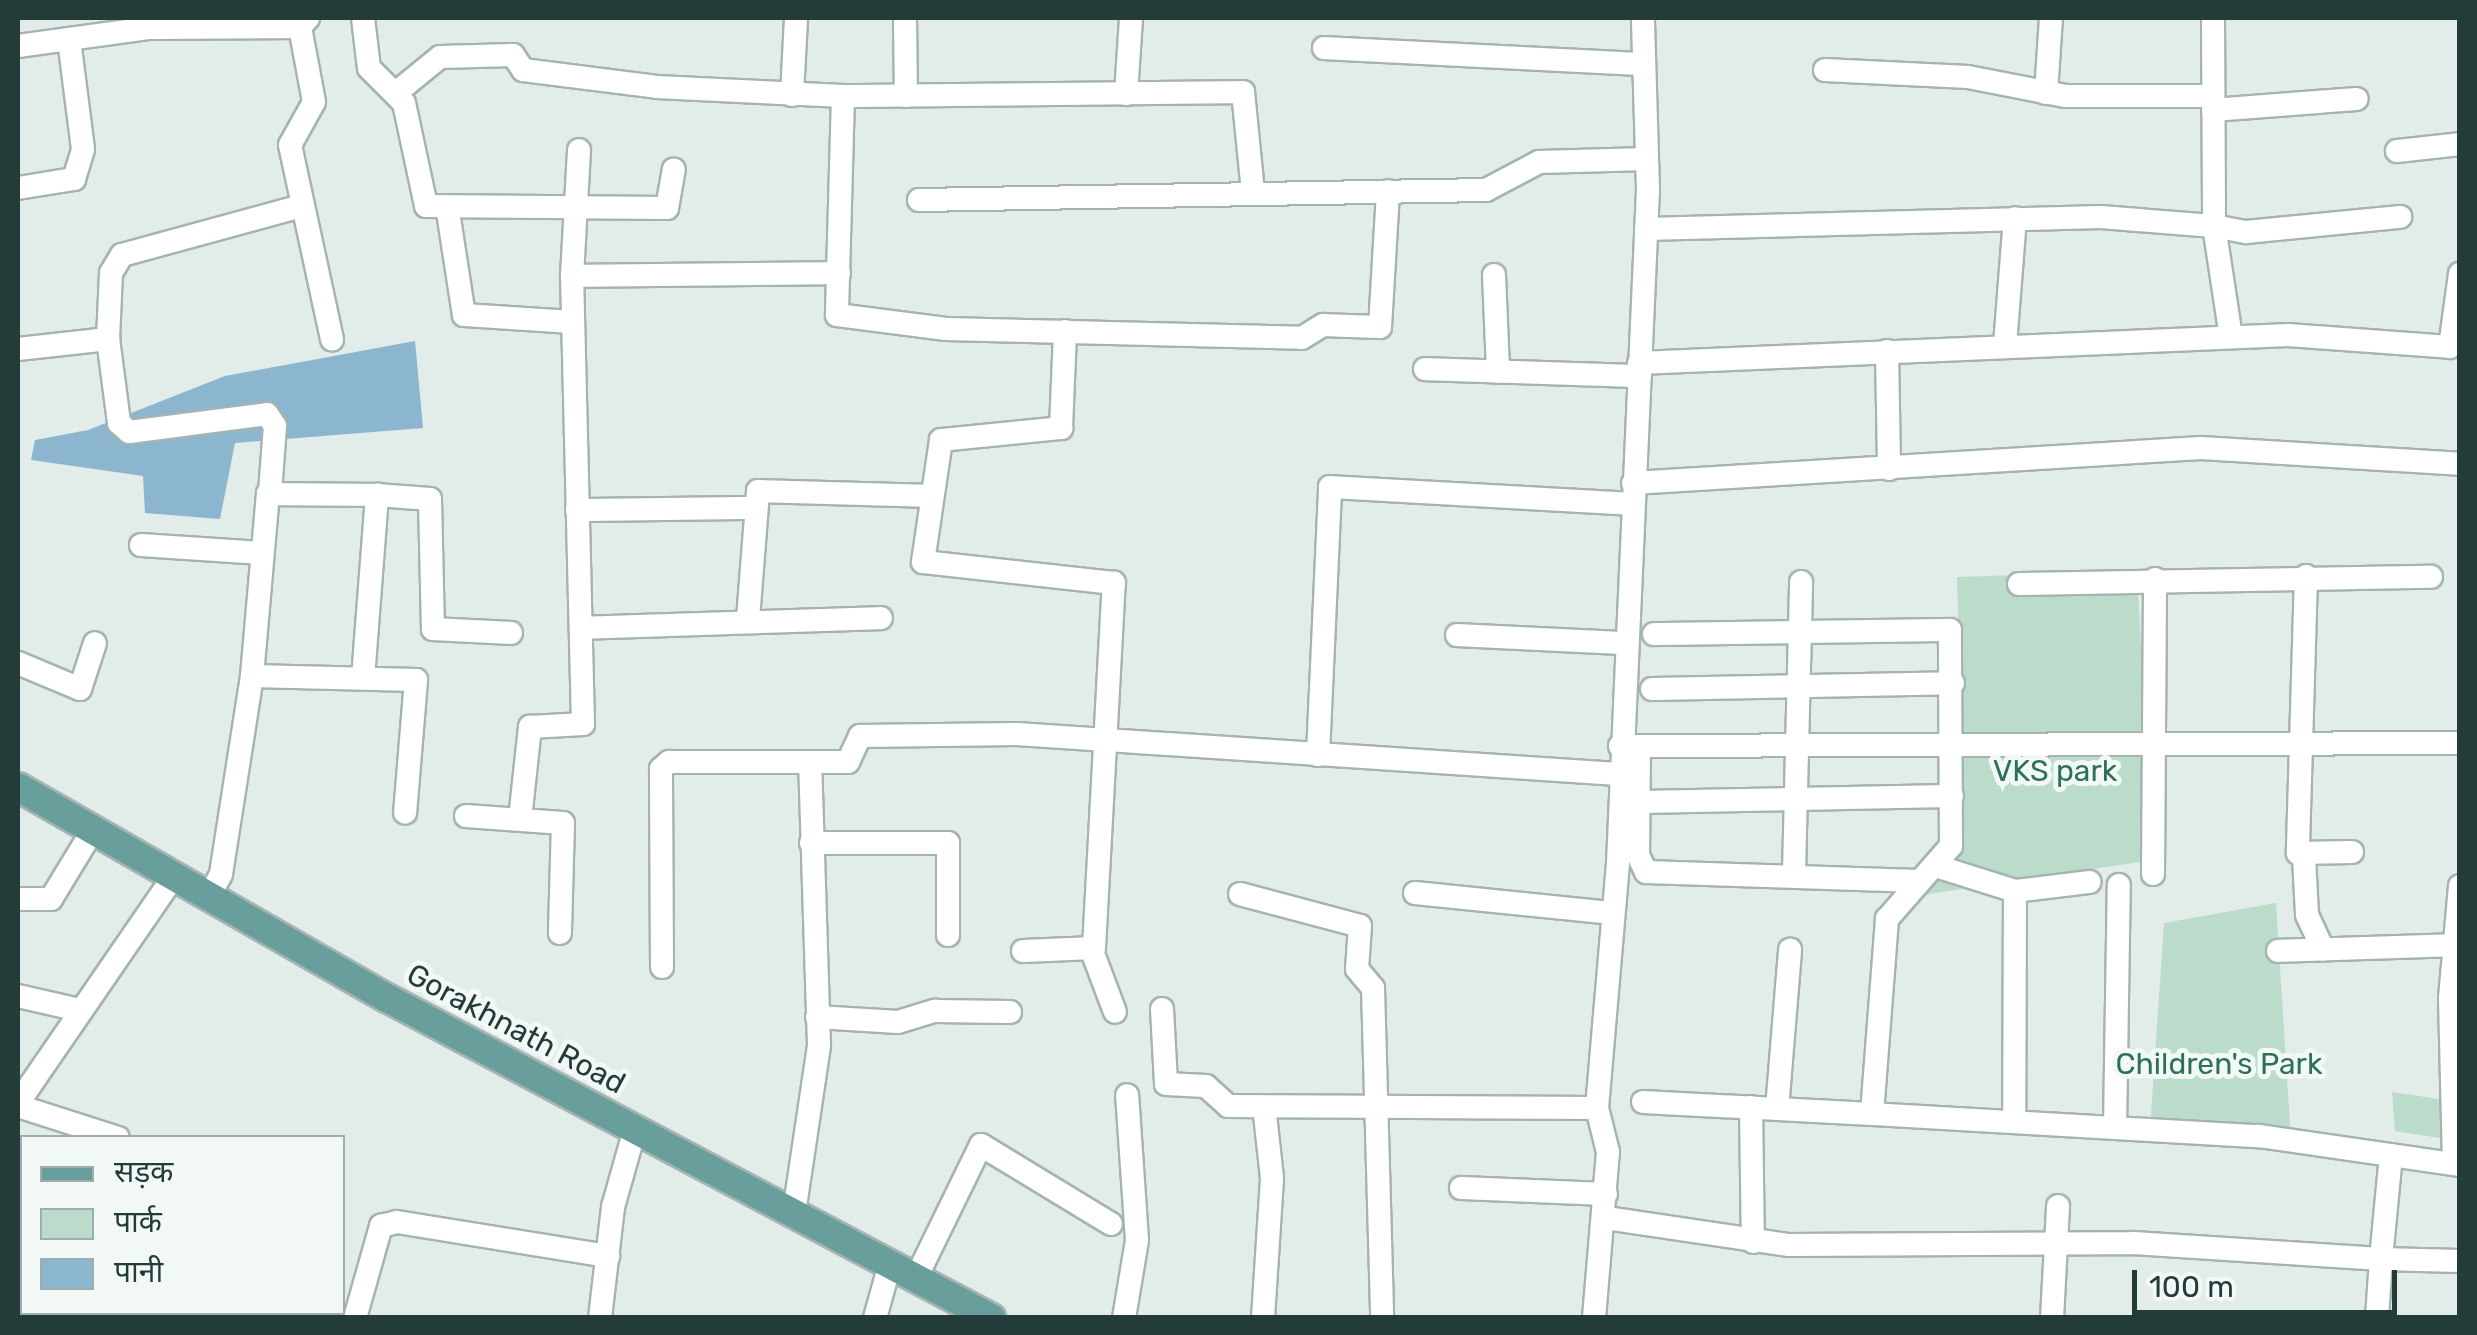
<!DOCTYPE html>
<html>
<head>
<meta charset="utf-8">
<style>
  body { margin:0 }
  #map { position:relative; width:2477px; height:1335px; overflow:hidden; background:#e2ece9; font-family:Rubik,"Noto Sans Devanagari",sans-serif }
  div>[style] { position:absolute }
  .green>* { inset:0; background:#bbdccb }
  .water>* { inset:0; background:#8cb6cf }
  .roads { filter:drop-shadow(2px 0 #a5b4b1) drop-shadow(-2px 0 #a5b4b1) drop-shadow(0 2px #a5b4b1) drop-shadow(0 -2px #a5b4b1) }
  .minor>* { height:22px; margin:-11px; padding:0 11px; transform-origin:11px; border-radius:11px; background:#fff }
  .major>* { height:28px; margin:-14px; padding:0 14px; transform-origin:14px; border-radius:14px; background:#689f9d }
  span { translate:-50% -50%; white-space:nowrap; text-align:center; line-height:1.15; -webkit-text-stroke:10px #f2f8f6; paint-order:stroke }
  .park-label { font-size:30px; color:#2e7157 }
  .street-label { font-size:30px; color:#233c3a }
  .frame { position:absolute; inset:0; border:20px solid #233c3a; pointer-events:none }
  .legend { position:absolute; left:20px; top:1135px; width:325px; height:180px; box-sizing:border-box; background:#f2f8f6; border:2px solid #9fadab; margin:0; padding:12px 18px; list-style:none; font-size:30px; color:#233c3a }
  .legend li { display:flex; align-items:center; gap:20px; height:50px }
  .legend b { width:50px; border:2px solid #9fadab }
  .scale { position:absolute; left:2132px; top:1270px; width:265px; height:45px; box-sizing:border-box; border:5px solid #233c3a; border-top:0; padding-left:12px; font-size:30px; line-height:35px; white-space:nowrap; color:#233c3a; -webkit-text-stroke:8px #f2f8f6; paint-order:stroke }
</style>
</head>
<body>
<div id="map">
  <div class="green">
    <div style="clip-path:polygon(2137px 571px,2152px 860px,1909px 897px,1950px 867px,1964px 843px,1957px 577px)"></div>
    <div style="clip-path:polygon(2276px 903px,2291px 1141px,2150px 1129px,2164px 923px)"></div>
    <div style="clip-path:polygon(2392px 1092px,2459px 1102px,2459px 1141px,2395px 1131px)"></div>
  </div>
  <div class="water">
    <div style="clip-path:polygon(415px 341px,423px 428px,235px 443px,220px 519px,145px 513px,143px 476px,31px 460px,35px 440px,88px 430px,225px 376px)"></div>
  </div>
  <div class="roads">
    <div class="minor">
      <div style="left:363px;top:18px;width:50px;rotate:83.2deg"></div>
      <div style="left:369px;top:68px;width:49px;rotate:45deg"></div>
      <div style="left:404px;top:103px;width:105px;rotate:77.9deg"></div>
      <div style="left:426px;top:206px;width:241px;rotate:0.5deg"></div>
      <div style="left:667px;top:208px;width:39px;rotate:-80deg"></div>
      <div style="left:905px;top:18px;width:78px;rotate:89.3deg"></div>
      <div style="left:2213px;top:18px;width:208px;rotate:89.7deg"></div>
      <div style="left:2214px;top:226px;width:33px;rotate:11deg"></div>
      <div style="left:2246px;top:232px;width:155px;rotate:-5.6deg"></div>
      <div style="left:300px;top:27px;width:76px;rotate:79.4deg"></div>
      <div style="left:314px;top:102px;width:49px;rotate:119.2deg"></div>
      <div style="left:290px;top:145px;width:199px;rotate:77.8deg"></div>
      <div style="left:18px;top:46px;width:133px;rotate:-7.8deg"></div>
      <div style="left:150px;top:28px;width:150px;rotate:-0.4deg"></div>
      <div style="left:300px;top:27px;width:12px;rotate:-48deg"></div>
      <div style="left:1324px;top:48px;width:320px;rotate:2.9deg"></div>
      <div style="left:1825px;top:70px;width:143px;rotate:2.8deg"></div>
      <div style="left:1968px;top:77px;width:100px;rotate:11deg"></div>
      <div style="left:2066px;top:96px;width:147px"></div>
      <div style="left:397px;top:92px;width:55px;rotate:-39.1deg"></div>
      <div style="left:440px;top:57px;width:73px;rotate:-1.6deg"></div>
      <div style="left:513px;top:55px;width:18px;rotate:56deg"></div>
      <div style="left:523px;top:70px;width:135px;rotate:7.2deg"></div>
      <div style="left:657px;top:87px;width:186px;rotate:2.8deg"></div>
      <div style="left:2046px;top:93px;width:75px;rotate:-86.2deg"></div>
      <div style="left:1126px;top:94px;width:76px;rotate:-86.2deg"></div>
      <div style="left:792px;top:95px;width:77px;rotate:-87deg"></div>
      <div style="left:2213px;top:110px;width:144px;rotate:-4.4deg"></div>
      <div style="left:2397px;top:151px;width:63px;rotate:-6.3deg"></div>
      <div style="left:18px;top:188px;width:57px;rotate:-9.1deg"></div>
      <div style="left:74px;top:179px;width:31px;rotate:-73deg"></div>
      <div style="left:83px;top:149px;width:111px;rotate:-97.3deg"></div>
      <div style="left:1253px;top:192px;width:100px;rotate:-95.7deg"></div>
      <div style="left:1243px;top:92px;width:400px;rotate:179.4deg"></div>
      <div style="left:843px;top:96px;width:219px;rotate:91.6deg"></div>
      <div style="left:837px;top:315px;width:110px;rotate:7.3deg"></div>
      <div style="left:946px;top:329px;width:356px;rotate:1.4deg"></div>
      <div style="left:1302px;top:338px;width:25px;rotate:-32deg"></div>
      <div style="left:1323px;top:325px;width:57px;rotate:2deg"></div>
      <div style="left:1380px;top:327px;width:136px;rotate:-86.6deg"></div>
      <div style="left:919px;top:200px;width:567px;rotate:-1.01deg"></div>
      <div style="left:1486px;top:190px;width:60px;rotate:-27.8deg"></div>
      <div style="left:1539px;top:162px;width:108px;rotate:-1.6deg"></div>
      <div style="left:448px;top:212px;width:104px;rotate:81.2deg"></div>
      <div style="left:464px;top:315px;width:109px;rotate:3.7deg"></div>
      <div style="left:1646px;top:229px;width:455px;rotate:-1.5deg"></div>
      <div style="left:2101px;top:217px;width:113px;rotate:4.6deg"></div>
      <div style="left:2214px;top:226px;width:112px;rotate:81.3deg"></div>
      <div style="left:1494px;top:275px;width:97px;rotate:87.6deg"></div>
      <div style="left:572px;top:276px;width:126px;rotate:-86.8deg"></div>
      <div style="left:108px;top:339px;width:85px;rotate:82.5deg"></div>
      <div style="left:119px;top:423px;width:13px;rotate:42deg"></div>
      <div style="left:129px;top:432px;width:139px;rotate:-7.4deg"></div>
      <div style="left:267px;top:414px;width:14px;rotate:56deg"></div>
      <div style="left:275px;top:426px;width:67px;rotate:94.3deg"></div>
      <div style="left:2005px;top:345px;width:127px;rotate:-85.5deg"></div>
      <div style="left:18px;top:349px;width:91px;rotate:-6.3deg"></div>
      <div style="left:108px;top:339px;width:66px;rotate:-87.4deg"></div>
      <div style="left:111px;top:273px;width:21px;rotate:-59deg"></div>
      <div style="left:122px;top:255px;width:186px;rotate:-15.3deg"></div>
      <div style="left:1887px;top:351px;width:118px;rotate:89deg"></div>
      <div style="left:1639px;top:363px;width:650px;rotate:-2.47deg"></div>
      <div style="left:2288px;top:335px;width:162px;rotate:4.2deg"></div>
      <div style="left:2450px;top:347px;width:74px;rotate:-82.2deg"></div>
      <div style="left:1425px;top:369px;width:215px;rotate:1.9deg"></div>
      <div style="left:1633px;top:483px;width:569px;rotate:-3.53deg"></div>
      <div style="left:2201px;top:448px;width:259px;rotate:3.5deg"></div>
      <div style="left:577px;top:510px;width:176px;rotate:-0.7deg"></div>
      <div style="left:141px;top:545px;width:121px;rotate:3.8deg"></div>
      <div style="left:2306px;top:576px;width:277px;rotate:91.7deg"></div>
      <div style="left:2298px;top:853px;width:54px;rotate:-1.1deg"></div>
      <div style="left:2019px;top:584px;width:412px;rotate:-1deg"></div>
      <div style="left:748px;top:619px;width:128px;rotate:-85.5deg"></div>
      <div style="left:758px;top:491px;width:174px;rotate:1.6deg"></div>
      <div style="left:581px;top:628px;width:300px;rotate:-1.9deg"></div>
      <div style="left:1457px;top:635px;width:164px;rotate:2.8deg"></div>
      <div style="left:18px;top:663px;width:67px;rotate:22.8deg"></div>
      <div style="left:80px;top:689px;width:48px;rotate:-71.9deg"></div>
      <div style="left:252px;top:676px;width:183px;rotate:-85deg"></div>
      <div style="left:268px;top:494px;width:109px;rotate:0.5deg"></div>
      <div style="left:363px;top:678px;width:184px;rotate:-85.6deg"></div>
      <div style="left:377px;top:495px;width:53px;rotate:4.3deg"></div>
      <div style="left:430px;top:499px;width:130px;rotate:88.7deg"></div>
      <div style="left:433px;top:629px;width:78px;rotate:2.9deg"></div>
      <div style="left:1652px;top:689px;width:301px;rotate:-1.1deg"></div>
      <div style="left:1620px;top:746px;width:840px;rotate:-0.2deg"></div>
      <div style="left:1639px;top:746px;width:109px;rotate:90.5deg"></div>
      <div style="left:1638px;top:855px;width:19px;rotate:65deg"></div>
      <div style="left:1646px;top:872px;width:272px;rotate:1.9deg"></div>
      <div style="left:1318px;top:755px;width:268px;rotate:-87.4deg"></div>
      <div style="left:1330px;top:487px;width:302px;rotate:3.2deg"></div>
      <div style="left:1639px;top:802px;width:313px;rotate:-1.1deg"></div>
      <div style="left:466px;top:816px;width:97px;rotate:4.1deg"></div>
      <div style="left:563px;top:823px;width:110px;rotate:91.6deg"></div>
      <div style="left:520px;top:819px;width:93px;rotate:-83.8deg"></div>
      <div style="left:530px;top:727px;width:53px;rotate:-3.2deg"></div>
      <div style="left:583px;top:724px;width:448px;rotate:-91.4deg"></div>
      <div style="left:572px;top:276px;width:267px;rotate:-0.6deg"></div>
      <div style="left:811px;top:843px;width:137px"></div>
      <div style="left:948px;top:843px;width:92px;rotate:90deg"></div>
      <div style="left:2304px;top:857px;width:58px;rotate:87deg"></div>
      <div style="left:2307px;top:915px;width:38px;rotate:65deg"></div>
      <div style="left:1939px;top:867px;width:80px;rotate:17.5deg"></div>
      <div style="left:2015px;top:891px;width:230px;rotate:90.2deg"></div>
      <div style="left:1794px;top:873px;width:291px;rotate:-88.6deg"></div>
      <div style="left:2153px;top:874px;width:295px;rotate:-89.6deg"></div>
      <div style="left:2460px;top:886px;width:113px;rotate:95.1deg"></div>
      <div style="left:2450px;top:999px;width:10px;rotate:6deg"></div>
      <div style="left:2015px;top:891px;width:75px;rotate:-6.9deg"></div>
      <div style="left:1415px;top:893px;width:199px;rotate:5.8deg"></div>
      <div style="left:1240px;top:894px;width:124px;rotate:14.9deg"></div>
      <div style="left:1360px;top:926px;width:43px;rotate:94deg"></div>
      <div style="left:1357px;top:969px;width:25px;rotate:50deg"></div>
      <div style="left:1373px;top:988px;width:330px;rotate:88.4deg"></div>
      <div style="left:209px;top:896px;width:25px;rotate:-61deg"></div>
      <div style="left:221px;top:874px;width:200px;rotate:-81.1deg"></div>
      <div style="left:252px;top:676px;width:164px;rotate:1.4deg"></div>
      <div style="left:416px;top:680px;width:133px;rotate:94.7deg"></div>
      <div style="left:18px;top:899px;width:33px"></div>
      <div style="left:51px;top:899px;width:81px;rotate:-58.7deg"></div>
      <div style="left:1023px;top:951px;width:71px;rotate:-2.4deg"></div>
      <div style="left:1094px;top:948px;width:366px;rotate:-86.9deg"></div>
      <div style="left:1114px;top:583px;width:192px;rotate:-173.7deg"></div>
      <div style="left:923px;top:562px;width:123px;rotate:-81.6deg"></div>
      <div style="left:941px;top:440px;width:121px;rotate:-5.7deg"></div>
      <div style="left:1061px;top:428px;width:97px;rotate:-87.6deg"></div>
      <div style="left:1092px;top:951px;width:65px;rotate:69.3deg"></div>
      <div style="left:2278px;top:951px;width:177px;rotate:-1.9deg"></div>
      <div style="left:662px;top:967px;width:198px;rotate:-90.3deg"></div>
      <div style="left:661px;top:769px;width:11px;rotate:-41deg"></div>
      <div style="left:669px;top:762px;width:179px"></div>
      <div style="left:848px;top:762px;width:29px;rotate:-65deg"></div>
      <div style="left:860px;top:736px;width:157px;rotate:-0.7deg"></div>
      <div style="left:1017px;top:734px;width:602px;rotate:3.81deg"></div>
      <div style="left:18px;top:996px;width:63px;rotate:12.9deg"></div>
      <div style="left:2450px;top:999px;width:165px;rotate:88.6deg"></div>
      <div style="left:1162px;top:1009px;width:75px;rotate:86.9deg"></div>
      <div style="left:1166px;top:1084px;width:40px;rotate:2.9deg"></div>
      <div style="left:1206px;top:1086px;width:30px;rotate:42deg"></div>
      <div style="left:1228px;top:1106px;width:369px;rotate:0.3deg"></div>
      <div style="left:817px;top:1017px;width:81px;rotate:3.5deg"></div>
      <div style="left:898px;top:1022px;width:39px;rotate:-17deg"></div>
      <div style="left:935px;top:1011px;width:75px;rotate:0.8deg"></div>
      <div style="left:1643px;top:1102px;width:229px;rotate:3deg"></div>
      <div style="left:1872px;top:1114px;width:196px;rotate:-85.6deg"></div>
      <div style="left:1887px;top:919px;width:97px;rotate:-48.8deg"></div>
      <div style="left:1951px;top:846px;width:216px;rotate:-90.3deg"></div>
      <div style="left:1950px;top:630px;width:296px;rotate:179.2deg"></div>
      <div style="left:18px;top:1103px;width:275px;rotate:-55.5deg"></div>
      <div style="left:18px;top:1106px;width:105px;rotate:17.7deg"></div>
      <div style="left:1751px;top:1107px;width:135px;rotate:89.2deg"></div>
      <div style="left:1777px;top:1109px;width:160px;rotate:-85.3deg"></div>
      <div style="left:1872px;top:1114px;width:388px;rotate:3.3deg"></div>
      <div style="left:2259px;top:1136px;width:203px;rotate:8.2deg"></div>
      <div style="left:2115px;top:1127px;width:242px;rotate:-89.1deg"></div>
      <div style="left:2391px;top:1155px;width:104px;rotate:95.5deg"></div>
      <div style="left:2381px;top:1259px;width:79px;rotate:1.5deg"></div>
      <div style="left:1461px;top:1188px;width:145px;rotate:2.4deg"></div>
      <div style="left:794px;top:1213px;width:170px;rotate:-81.5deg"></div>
      <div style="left:819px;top:1045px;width:283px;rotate:-91.8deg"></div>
      <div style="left:1606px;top:1218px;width:185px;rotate:8.4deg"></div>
      <div style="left:1789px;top:1245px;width:344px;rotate:-0.3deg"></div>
      <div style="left:2133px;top:1243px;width:249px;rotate:3.7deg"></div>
      <div style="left:2381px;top:1259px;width:59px;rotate:93.9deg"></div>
      <div style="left:18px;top:1253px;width:4px;rotate:14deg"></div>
      <div style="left:916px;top:1278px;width:148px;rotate:-64deg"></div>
      <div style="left:981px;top:1145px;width:152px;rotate:31.3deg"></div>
      <div style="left:164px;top:1318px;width:6px;rotate:-81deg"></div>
      <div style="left:355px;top:1318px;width:96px;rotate:-74.2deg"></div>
      <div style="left:381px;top:1226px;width:16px;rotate:-14deg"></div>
      <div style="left:397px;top:1222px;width:214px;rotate:9.2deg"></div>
      <div style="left:600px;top:1318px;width:112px;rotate:-83.3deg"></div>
      <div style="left:613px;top:1207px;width:81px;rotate:-74.2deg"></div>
      <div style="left:875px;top:1318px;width:56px;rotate:-74.5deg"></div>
      <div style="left:1124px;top:1318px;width:79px;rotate:-80.5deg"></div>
      <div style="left:1137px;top:1240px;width:145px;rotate:-93.9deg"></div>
      <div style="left:1263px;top:1318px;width:140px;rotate:-86.3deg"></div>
      <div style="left:1272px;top:1178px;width:72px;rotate:-96.3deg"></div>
      <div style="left:1594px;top:1318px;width:167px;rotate:-85.2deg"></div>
      <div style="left:1608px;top:1152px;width:45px;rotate:-104deg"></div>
      <div style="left:1597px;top:1108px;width:246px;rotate:-85.1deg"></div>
      <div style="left:1618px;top:863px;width:674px;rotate:-87.45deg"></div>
      <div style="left:1648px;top:190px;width:172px;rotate:-91.7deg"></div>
      <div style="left:2052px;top:1318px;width:112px;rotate:-86.9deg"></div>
    </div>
    <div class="major">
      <div style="left:18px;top:787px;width:425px;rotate:29.8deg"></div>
      <div style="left:387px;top:998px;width:684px;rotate:27.91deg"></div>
    </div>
  </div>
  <div class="park-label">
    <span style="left:2055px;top:771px">VKS park</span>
    <span style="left:2219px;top:1064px">Children's Park</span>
  </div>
  <div class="street-label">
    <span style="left:516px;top:1029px;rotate:28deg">Gorakhnath Road</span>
  </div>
  <div class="frame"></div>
  <ul class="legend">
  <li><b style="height:12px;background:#689f9d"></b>सड़क</li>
  <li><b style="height:28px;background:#bbdccb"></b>पार्क</li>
  <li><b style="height:28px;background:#8cb6cf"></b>पानी</li>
  </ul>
  <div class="scale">100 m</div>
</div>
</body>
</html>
